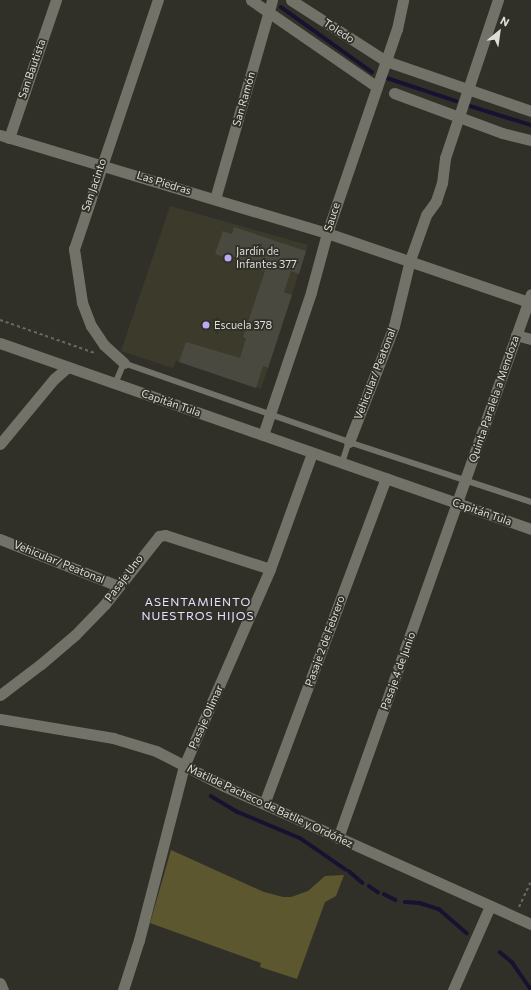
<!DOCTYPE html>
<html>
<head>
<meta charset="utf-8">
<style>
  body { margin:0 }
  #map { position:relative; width:531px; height:990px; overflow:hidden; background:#313028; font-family:Commissioner,sans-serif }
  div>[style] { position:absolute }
  .built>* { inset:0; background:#3c3a2b }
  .green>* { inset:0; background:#5d572f }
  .stream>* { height:3.5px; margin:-1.75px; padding:0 1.75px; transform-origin:1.75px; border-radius:1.75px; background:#1a1130 }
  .building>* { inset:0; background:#4a4940 }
  .path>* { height:2px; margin-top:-1px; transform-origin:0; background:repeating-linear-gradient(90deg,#67665f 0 3px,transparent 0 6px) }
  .service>* { height:5.5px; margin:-2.75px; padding:0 2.75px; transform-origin:2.75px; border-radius:2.75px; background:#737269 }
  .minor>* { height:11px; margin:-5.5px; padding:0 5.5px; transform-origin:5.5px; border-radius:5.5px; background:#737269 }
  .dots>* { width:11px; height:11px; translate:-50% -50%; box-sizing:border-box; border:2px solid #313028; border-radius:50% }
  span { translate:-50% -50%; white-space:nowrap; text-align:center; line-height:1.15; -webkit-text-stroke:3.5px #313028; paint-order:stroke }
  .street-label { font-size:11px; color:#deded9 }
  .poi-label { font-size:11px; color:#deded9 }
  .left { translate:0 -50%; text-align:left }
  .neighbourhood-label { font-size:12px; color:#e5e0fd; letter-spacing:1px }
  .north { position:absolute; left:479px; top:12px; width:40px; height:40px; -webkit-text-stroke:3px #313028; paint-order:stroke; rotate:29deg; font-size:11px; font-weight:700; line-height:16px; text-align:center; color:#deded9 }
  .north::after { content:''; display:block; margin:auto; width:14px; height:18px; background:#deded9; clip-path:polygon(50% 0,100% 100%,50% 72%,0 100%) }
</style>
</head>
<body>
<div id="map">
  <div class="built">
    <div style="clip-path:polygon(170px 206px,308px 245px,261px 389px,176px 361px,173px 368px,121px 351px)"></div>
  </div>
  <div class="green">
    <div style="clip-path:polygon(171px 850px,264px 892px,283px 897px,291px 897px,308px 891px,325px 876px,344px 875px,336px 896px,325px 902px,297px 979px,260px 967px,261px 963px,150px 923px)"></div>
  </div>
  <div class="stream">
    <div style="left:281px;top:7px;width:112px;rotate:35.5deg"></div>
    <div style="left:384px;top:77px;width:76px;rotate:18.4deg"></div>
    <div style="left:467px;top:105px;width:67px;rotate:17.4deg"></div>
    <div style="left:211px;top:796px;width:31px;rotate:31deg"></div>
    <div style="left:238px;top:812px;width:67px;rotate:22.8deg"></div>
    <div style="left:300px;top:838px;width:55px;rotate:34.6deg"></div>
    <div style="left:349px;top:871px;width:18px;rotate:41deg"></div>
    <div style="left:369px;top:886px;width:11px;rotate:34deg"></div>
    <div style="left:384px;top:894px;width:13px;rotate:27deg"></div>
    <div style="left:405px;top:902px;width:15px;rotate:4deg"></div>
    <div style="left:420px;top:903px;width:20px;rotate:18deg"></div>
    <div style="left:439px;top:909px;width:37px;rotate:41deg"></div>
    <div style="left:500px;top:952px;width:16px;rotate:40deg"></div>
    <div style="left:512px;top:962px;width:33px;rotate:55deg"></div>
  </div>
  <div class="building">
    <div style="clip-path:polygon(234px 227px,306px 251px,299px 274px,291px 271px,284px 292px,292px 295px,268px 368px,263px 366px,256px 388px,179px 362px,186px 342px,240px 358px,246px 338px,243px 337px,265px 271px,215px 254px,223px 231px,232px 234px)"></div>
  </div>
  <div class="path">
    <div style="left:0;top:320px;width:101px;rotate:19.2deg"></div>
    <div style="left:519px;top:907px;width:29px;rotate:-65deg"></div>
  </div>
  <div class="service">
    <div style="left:115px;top:384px;width:23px;rotate:-67deg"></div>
    <div style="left:124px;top:363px;width:238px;rotate:19.3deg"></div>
    <div style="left:342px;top:463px;width:22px;rotate:-72deg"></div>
    <div style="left:349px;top:442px;width:192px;rotate:18.2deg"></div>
  </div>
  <div class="minor">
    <div style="left:251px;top:0;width:153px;rotate:34.6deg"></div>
    <div style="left:291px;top:0;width:113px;rotate:32.7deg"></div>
    <div style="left:386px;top:61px;width:153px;rotate:19deg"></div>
    <div style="left:394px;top:93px;width:115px;rotate:20.3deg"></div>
    <div style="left:502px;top:133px;width:30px;rotate:14deg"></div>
    <div style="left:0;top:135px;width:341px;rotate:16.7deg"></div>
    <div style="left:327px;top:233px;width:213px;rotate:18.9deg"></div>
    <div style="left:9px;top:138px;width:146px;rotate:-71.2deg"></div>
    <div style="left:215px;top:199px;width:207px;rotate:-74deg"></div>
    <div style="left:516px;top:335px;width:16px;rotate:15deg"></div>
    <div style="left:0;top:343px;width:563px;rotate:19.3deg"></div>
    <div style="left:124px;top:363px;width:27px;rotate:-138deg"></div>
    <div style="left:104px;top:345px;width:23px;rotate:-124deg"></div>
    <div style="left:91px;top:326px;width:26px;rotate:-111deg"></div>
    <div style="left:82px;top:302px;width:54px;rotate:-98.6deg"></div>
    <div style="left:74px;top:249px;width:263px;rotate:-71.4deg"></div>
    <div style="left:263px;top:435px;width:151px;rotate:-71.4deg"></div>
    <div style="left:311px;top:292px;width:61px;rotate:-74.8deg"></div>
    <div style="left:327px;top:233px;width:216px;rotate:-71.1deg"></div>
    <div style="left:397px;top:29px;width:30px;rotate:-78deg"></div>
    <div style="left:349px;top:442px;width:124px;rotate:-68.8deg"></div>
    <div style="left:394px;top:326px;width:68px;rotate:-76.4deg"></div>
    <div style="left:410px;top:260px;width:48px;rotate:-70.4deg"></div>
    <div style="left:426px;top:215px;width:17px;rotate:-54deg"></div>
    <div style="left:436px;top:201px;width:19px;rotate:-72deg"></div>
    <div style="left:442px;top:183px;width:25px;rotate:-83deg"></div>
    <div style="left:445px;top:158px;width:167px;rotate:-71.5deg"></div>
    <div style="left:0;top:444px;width:85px;rotate:-50.3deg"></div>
    <div style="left:54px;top:379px;width:18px;rotate:-41deg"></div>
    <div style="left:0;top:539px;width:127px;rotate:21.7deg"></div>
    <div style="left:0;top:695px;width:51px;rotate:-37.1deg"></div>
    <div style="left:41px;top:664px;width:45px;rotate:-40.5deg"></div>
    <div style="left:75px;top:635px;width:43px;rotate:-45.9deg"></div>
    <div style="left:105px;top:604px;width:87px;rotate:-51.5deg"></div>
    <div style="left:159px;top:536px;width:6px;rotate:-9deg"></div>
    <div style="left:165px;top:535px;width:110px;rotate:17.9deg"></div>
    <div style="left:0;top:719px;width:115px;rotate:9.5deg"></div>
    <div style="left:113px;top:738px;width:45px;rotate:16.8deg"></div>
    <div style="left:156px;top:751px;width:76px;rotate:27.2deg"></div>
    <div style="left:224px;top:786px;width:337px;rotate:24.2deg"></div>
    <div style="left:264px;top:804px;width:348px;rotate:-69.5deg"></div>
    <div style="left:338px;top:838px;width:577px;rotate:-70.47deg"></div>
    <div style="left:0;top:983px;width:8px;rotate:67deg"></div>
    <div style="left:123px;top:990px;width:52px;rotate:-72.3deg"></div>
    <div style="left:139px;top:940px;width:180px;rotate:-75.5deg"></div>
    <div style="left:184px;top:766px;width:215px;rotate:-66.4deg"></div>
    <div style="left:270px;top:569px;width:123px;rotate:-70.1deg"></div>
    <div style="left:453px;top:990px;width:92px;rotate:-66.2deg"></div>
  </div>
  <div class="dots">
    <div style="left:228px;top:258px;background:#baaaf6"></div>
    <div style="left:206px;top:325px;background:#baaaf6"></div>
  </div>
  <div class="street-label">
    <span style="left:339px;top:31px;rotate:33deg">Toledo</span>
    <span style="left:32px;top:69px;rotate:-71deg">San Bautista</span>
    <span style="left:244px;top:99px;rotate:-74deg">San Ramón</span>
    <span style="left:164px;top:183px;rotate:17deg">Las Piedras</span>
    <span style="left:94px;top:185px;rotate:-71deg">San Jacinto</span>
    <span style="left:332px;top:217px;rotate:-72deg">Sauce</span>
    <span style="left:375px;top:374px;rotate:-69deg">Vehicular/ Peatonal</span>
    <span style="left:494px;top:399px;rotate:-71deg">Quinta Paralela a Mendoza</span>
    <span style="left:171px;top:403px;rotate:19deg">Capitán Tula</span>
    <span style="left:482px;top:512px;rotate:19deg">Capitán Tula</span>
    <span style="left:59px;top:562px;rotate:22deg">Vehicular/ Peatonal</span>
    <span style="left:124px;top:578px;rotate:-53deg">Pasaje Uno</span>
    <span style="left:325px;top:641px;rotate:-70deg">Pasaje 2 de Febrero</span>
    <span style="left:398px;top:671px;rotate:-70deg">Pasaje 4 de Junio</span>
    <span style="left:206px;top:717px;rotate:-66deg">Pasaje Olimar</span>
    <span style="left:270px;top:806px;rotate:25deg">Matilde Pacheco de Batlle y Ordóñez</span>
  </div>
  <div class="poi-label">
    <span class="left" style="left:236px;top:258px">Jardín de<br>Infantes 377</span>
    <span class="left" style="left:214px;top:325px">Escuela 378</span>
  </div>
  <div class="neighbourhood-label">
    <span style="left:198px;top:609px">ASENTAMIENTO<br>NUESTROS HIJOS</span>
  </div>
  <div class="north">N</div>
</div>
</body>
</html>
